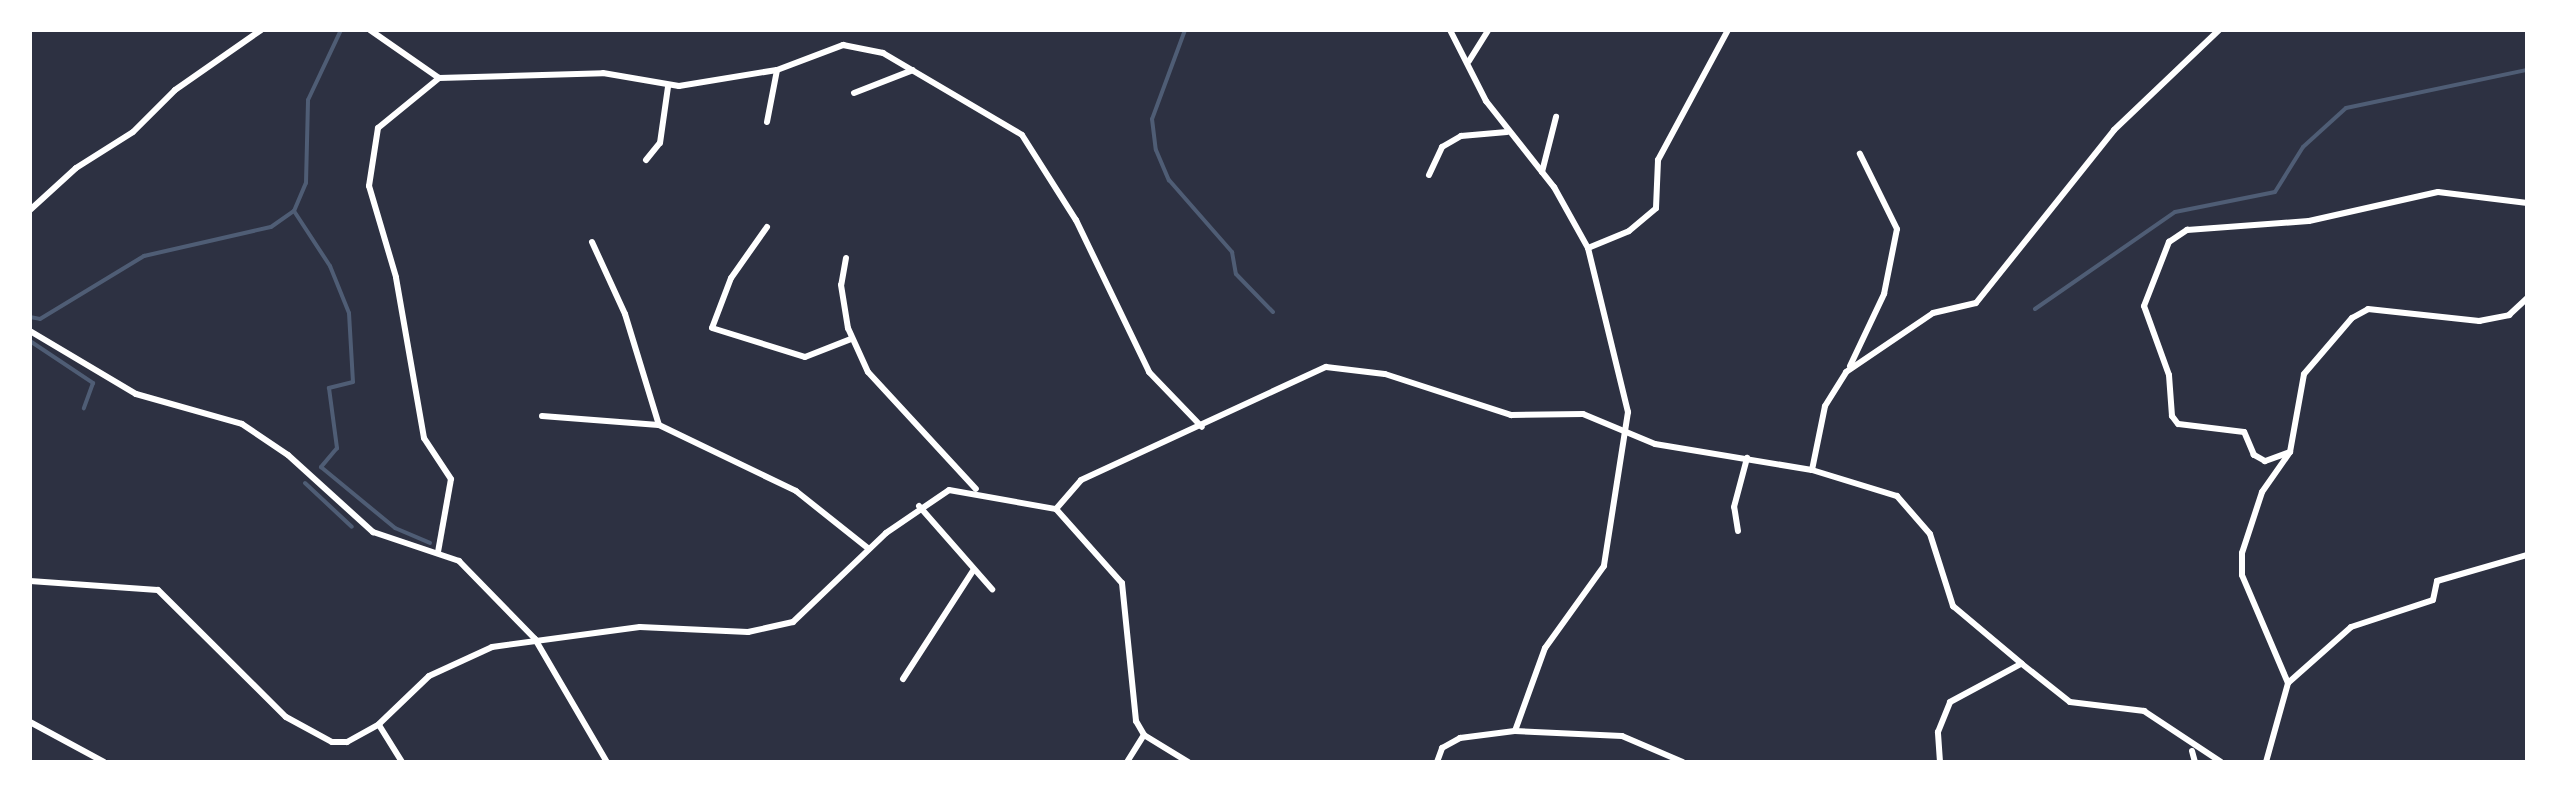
<!DOCTYPE html>
<html>
<head>
<meta charset="utf-8">
<style>
  body { margin:0 }
  #map { position:relative; width:2557px; height:792px; overflow:hidden; background:#2d3142; font-family:Ubuntu,sans-serif }
  div>[style] { position:absolute }
  .stream>* { height:4px; margin:-2px; padding:0 2px; transform-origin:2px; border-radius:2px; background:#4f5d75 }
  .minor>* { height:6px; margin:-3px; padding:0 3px; transform-origin:3px; border-radius:3px; background:#fff }
  span { translate:-50% -50%; white-space:nowrap; text-align:center; line-height:1.15; -webkit-text-stroke:8px #fff; paint-order:stroke }
  .frame { position:absolute; inset:0; border:32px solid #fff; pointer-events:none }
</style>
</head>
<body>
<div id="map">
  <div class="stream">
    <div style="left:1185px;top:30px;width:95px;rotate:110.3deg"></div>
    <div style="left:1152px;top:119px;width:31px;rotate:83deg"></div>
    <div style="left:1156px;top:150px;width:33px;rotate:67deg"></div>
    <div style="left:1169px;top:180px;width:96px;rotate:48.8deg"></div>
    <div style="left:1232px;top:252px;width:22px;rotate:80deg"></div>
    <div style="left:1236px;top:274px;width:53px;rotate:45.8deg"></div>
    <div style="left:294px;top:211px;width:66px;rotate:56.8deg"></div>
    <div style="left:330px;top:266px;width:51px;rotate:68deg"></div>
    <div style="left:349px;top:313px;width:69px;rotate:86.7deg"></div>
    <div style="left:353px;top:382px;width:25px;rotate:166deg"></div>
    <div style="left:329px;top:388px;width:61px;rotate:82.4deg"></div>
    <div style="left:337px;top:448px;width:25px;rotate:130deg"></div>
    <div style="left:321px;top:467px;width:96px;rotate:39.5deg"></div>
    <div style="left:395px;top:528px;width:38px;rotate:23deg"></div>
    <div style="left:2035px;top:309px;width:170px;rotate:-34.7deg"></div>
    <div style="left:2175px;top:212px;width:102px;rotate:-11.3deg"></div>
    <div style="left:2275px;top:192px;width:53px;rotate:-58.1deg"></div>
    <div style="left:2303px;top:147px;width:58px;rotate:-42.2deg"></div>
    <div style="left:2346px;top:108px;width:185px;rotate:-11.9deg"></div>
    <div style="left:30px;top:317px;width:10px;rotate:11deg"></div>
    <div style="left:40px;top:319px;width:122px;rotate:-31.2deg"></div>
    <div style="left:144px;top:256px;width:130px;rotate:-12.9deg"></div>
    <div style="left:271px;top:227px;width:28px;rotate:-35deg"></div>
    <div style="left:294px;top:211px;width:30px;rotate:-67deg"></div>
    <div style="left:306px;top:183px;width:83px;rotate:-88.6deg"></div>
    <div style="left:308px;top:100px;width:77px;rotate:-64.8deg"></div>
    <div style="left:30px;top:341px;width:76px;rotate:33.7deg"></div>
    <div style="left:93px;top:383px;width:27px;rotate:110deg"></div>
    <div style="left:305px;top:483px;width:64px;rotate:43.1deg"></div>
  </div>
  <div class="minor">
    <div style="left:370px;top:30px;width:84px;rotate:34.8deg"></div>
    <div style="left:1450px;top:30px;width:80px;rotate:63.1deg"></div>
    <div style="left:1486px;top:101px;width:110px;rotate:51.7deg"></div>
    <div style="left:1554px;top:187px;width:70px;rotate:60.9deg"></div>
    <div style="left:1588px;top:248px;width:169px;rotate:76.3deg"></div>
    <div style="left:1628px;top:412px;width:156px;rotate:98.9deg"></div>
    <div style="left:1604px;top:566px;width:101px;rotate:125.7deg"></div>
    <div style="left:1545px;top:648px;width:88px;rotate:109.9deg"></div>
    <div style="left:1469px;top:61px;width:36px;rotate:-58deg"></div>
    <div style="left:854px;top:93px;width:63px;rotate:-21.3deg"></div>
    <div style="left:767px;top:122px;width:53px;rotate:-79.1deg"></div>
    <div style="left:646px;top:160px;width:22px;rotate:-51deg"></div>
    <div style="left:660px;top:143px;width:57px;rotate:-81.9deg"></div>
    <div style="left:1542px;top:172px;width:57px;rotate:-75.7deg"></div>
    <div style="left:1429px;top:175px;width:31px;rotate:-65deg"></div>
    <div style="left:1442px;top:147px;width:22px;rotate:-30deg"></div>
    <div style="left:1461px;top:136px;width:46px;rotate:-5deg"></div>
    <div style="left:30px;top:210px;width:62px;rotate:-42.4deg"></div>
    <div style="left:76px;top:168px;width:67px;rotate:-32.3deg"></div>
    <div style="left:133px;top:132px;width:59px;rotate:-45deg"></div>
    <div style="left:175px;top:90px;width:105px;rotate:-34.9deg"></div>
    <div style="left:767px;top:227px;width:62px;rotate:125.2deg"></div>
    <div style="left:731px;top:278px;width:53px;rotate:110.8deg"></div>
    <div style="left:712px;top:328px;width:97px;rotate:17.3deg"></div>
    <div style="left:805px;top:357px;width:49px;rotate:-21.4deg"></div>
    <div style="left:592px;top:242px;width:79px;rotate:65.4deg"></div>
    <div style="left:625px;top:314px;width:116px;rotate:73deg"></div>
    <div style="left:1588px;top:248px;width:44px;rotate:-22.5deg"></div>
    <div style="left:1629px;top:231px;width:35px;rotate:-40deg"></div>
    <div style="left:1656px;top:208px;width:48px;rotate:-87.6deg"></div>
    <div style="left:1658px;top:160px;width:148px;rotate:-61.7deg"></div>
    <div style="left:846px;top:258px;width:27px;rotate:100deg"></div>
    <div style="left:841px;top:285px;width:44px;rotate:80.8deg"></div>
    <div style="left:848px;top:328px;width:48px;rotate:65.6deg"></div>
    <div style="left:868px;top:372px;width:159px;rotate:47.3deg"></div>
    <div style="left:30px;top:331px;width:123px;rotate:30.7deg"></div>
    <div style="left:136px;top:394px;width:110px;rotate:15.8deg"></div>
    <div style="left:242px;top:424px;width:55px;rotate:34deg"></div>
    <div style="left:288px;top:455px;width:115px;rotate:42.2deg"></div>
    <div style="left:373px;top:532px;width:91px;rotate:18.6deg"></div>
    <div style="left:459px;top:561px;width:109px;rotate:45.7deg"></div>
    <div style="left:535px;top:639px;width:143px;rotate:59.7deg"></div>
    <div style="left:1850px;top:366px;width:80px;rotate:-64.7deg"></div>
    <div style="left:1884px;top:294px;width:66px;rotate:-78.7deg"></div>
    <div style="left:1897px;top:229px;width:84px;rotate:-116.3deg"></div>
    <div style="left:542px;top:416px;width:117px;rotate:4.4deg"></div>
    <div style="left:659px;top:425px;width:152px;rotate:25.7deg"></div>
    <div style="left:796px;top:491px;width:93px;rotate:38.5deg"></div>
    <div style="left:2290px;top:452px;width:27px;rotate:160deg"></div>
    <div style="left:2265px;top:461px;width:13px;rotate:-151deg"></div>
    <div style="left:2254px;top:455px;width:25px;rotate:-113deg"></div>
    <div style="left:2244px;top:432px;width:66px;rotate:-173.1deg"></div>
    <div style="left:2178px;top:424px;width:10px;rotate:-127deg"></div>
    <div style="left:2172px;top:416px;width:41px;rotate:-94.2deg"></div>
    <div style="left:2169px;top:375px;width:73px;rotate:-109.9deg"></div>
    <div style="left:2144px;top:306px;width:69px;rotate:-68.7deg"></div>
    <div style="left:2169px;top:242px;width:22px;rotate:-34deg"></div>
    <div style="left:2187px;top:230px;width:122px;rotate:-4.2deg"></div>
    <div style="left:2309px;top:221px;width:132px;rotate:-12.7deg"></div>
    <div style="left:2438px;top:192px;width:90px;rotate:7deg"></div>
    <div style="left:1812px;top:470px;width:65px;rotate:-78.5deg"></div>
    <div style="left:1825px;top:406px;width:40px;rotate:-58deg"></div>
    <div style="left:1846px;top:372px;width:105px;rotate:-34.1deg"></div>
    <div style="left:1933px;top:313px;width:44px;rotate:-13.1deg"></div>
    <div style="left:1976px;top:303px;width:221px;rotate:-51.4deg"></div>
    <div style="left:2114px;top:130px;width:145px;rotate:-43.6deg"></div>
    <div style="left:919px;top:506px;width:111px;rotate:48.7deg"></div>
    <div style="left:1056px;top:509px;width:38px;rotate:-49deg"></div>
    <div style="left:1081px;top:480px;width:270px;rotate:-24.8deg"></div>
    <div style="left:1326px;top:367px;width:59px;rotate:6.8deg"></div>
    <div style="left:1385px;top:374px;width:133px;rotate:18deg"></div>
    <div style="left:1511px;top:415px;width:72px;rotate:-0.8deg"></div>
    <div style="left:1583px;top:414px;width:78px;rotate:22.6deg"></div>
    <div style="left:1655px;top:444px;width:159px;rotate:9.4deg"></div>
    <div style="left:1812px;top:470px;width:89px;rotate:17deg"></div>
    <div style="left:1897px;top:496px;width:50px;rotate:49deg"></div>
    <div style="left:1930px;top:534px;width:76px;rotate:72.3deg"></div>
    <div style="left:1953px;top:606px;width:90px;rotate:40deg"></div>
    <div style="left:2022px;top:664px;width:61px;rotate:38.4deg"></div>
    <div style="left:2070px;top:702px;width:75px;rotate:6.9deg"></div>
    <div style="left:2144px;top:711px;width:92px;rotate:33.5deg"></div>
    <div style="left:1056px;top:509px;width:99px;rotate:48.3deg"></div>
    <div style="left:1122px;top:583px;width:139px;rotate:84.2deg"></div>
    <div style="left:1136px;top:721px;width:16px;rotate:60deg"></div>
    <div style="left:1144px;top:735px;width:52px;rotate:31.5deg"></div>
    <div style="left:1738px;top:531px;width:24px;rotate:-99deg"></div>
    <div style="left:1734px;top:507px;width:51px;rotate:-75.1deg"></div>
    <div style="left:438px;top:552px;width:74px;rotate:-79.9deg"></div>
    <div style="left:451px;top:479px;width:49px;rotate:-123.4deg"></div>
    <div style="left:424px;top:438px;width:163px;rotate:-99.9deg"></div>
    <div style="left:396px;top:277px;width:95px;rotate:-106.5deg"></div>
    <div style="left:369px;top:186px;width:59px;rotate:-81.2deg"></div>
    <div style="left:378px;top:128px;width:79px;rotate:-39.3deg"></div>
    <div style="left:439px;top:78px;width:164px;rotate:-1.7deg"></div>
    <div style="left:603px;top:73px;width:77px;rotate:9.7deg"></div>
    <div style="left:679px;top:86px;width:99px;rotate:-9.3deg"></div>
    <div style="left:777px;top:70px;width:71px;rotate:-20.7deg"></div>
    <div style="left:843px;top:45px;width:41px;rotate:11.3deg"></div>
    <div style="left:883px;top:53px;width:161px;rotate:30.5deg"></div>
    <div style="left:1022px;top:135px;width:101px;rotate:57.6deg"></div>
    <div style="left:1076px;top:220px;width:169px;rotate:64.3deg"></div>
    <div style="left:1149px;top:372px;width:76px;rotate:46.1deg"></div>
    <div style="left:30px;top:581px;width:128px;rotate:4deg"></div>
    <div style="left:158px;top:590px;width:180px;rotate:44.8deg"></div>
    <div style="left:286px;top:717px;width:52px;rotate:28.5deg"></div>
    <div style="left:332px;top:742px;width:15px"></div>
    <div style="left:347px;top:742px;width:37px;rotate:-29deg"></div>
    <div style="left:379px;top:724px;width:69px;rotate:-43.8deg"></div>
    <div style="left:429px;top:676px;width:69px;rotate:-24.7deg"></div>
    <div style="left:492px;top:647px;width:149px;rotate:-7.7deg"></div>
    <div style="left:640px;top:627px;width:108px;rotate:2.7deg"></div>
    <div style="left:748px;top:632px;width:46px;rotate:-12.5deg"></div>
    <div style="left:793px;top:622px;width:129px;rotate:-43.7deg"></div>
    <div style="left:886px;top:533px;width:76px;rotate:-34.3deg"></div>
    <div style="left:949px;top:490px;width:109px;rotate:10.1deg"></div>
    <div style="left:903px;top:679px;width:129px;rotate:-57.1deg"></div>
    <div style="left:2288px;top:683px;width:84px;rotate:-41.6deg"></div>
    <div style="left:2351px;top:627px;width:86px;rotate:-18.2deg"></div>
    <div style="left:2433px;top:600px;width:19px;rotate:-78deg"></div>
    <div style="left:2437px;top:581px;width:94px;rotate:-16.1deg"></div>
    <div style="left:30px;top:722px;width:84px;rotate:28.4deg"></div>
    <div style="left:379px;top:725px;width:44px;rotate:58.1deg"></div>
    <div style="left:2192px;top:751px;width:11px;rotate:75deg"></div>
    <div style="left:1127px;top:762px;width:32px;rotate:-58deg"></div>
    <div style="left:1437px;top:762px;width:15px;rotate:-70deg"></div>
    <div style="left:1442px;top:748px;width:21px;rotate:-29deg"></div>
    <div style="left:1460px;top:738px;width:55px;rotate:-7.3deg"></div>
    <div style="left:1515px;top:731px;width:107px;rotate:2.7deg"></div>
    <div style="left:1622px;top:736px;width:66px;rotate:23.1deg"></div>
    <div style="left:1940px;top:762px;width:30px;rotate:-94deg"></div>
    <div style="left:1938px;top:732px;width:32px;rotate:-68deg"></div>
    <div style="left:1950px;top:702px;width:81px;rotate:-28.2deg"></div>
    <div style="left:2266px;top:762px;width:82px;rotate:-74.4deg"></div>
    <div style="left:2288px;top:683px;width:117px;rotate:-113.1deg"></div>
    <div style="left:2242px;top:575px;width:22px;rotate:-90deg"></div>
    <div style="left:2242px;top:553px;width:64px;rotate:-71.8deg"></div>
    <div style="left:2262px;top:492px;width:49px;rotate:-55deg"></div>
    <div style="left:2290px;top:452px;width:79px;rotate:-79.8deg"></div>
    <div style="left:2304px;top:374px;width:74px;rotate:-49.4deg"></div>
    <div style="left:2352px;top:318px;width:18px;rotate:-29deg"></div>
    <div style="left:2368px;top:309px;width:112px;rotate:6.2deg"></div>
    <div style="left:2479px;top:321px;width:31px;rotate:-11deg"></div>
    <div style="left:2509px;top:315px;width:25px;rotate:-43deg"></div>
  </div>
  <div class="frame"></div>
</div>
</body>
</html>
